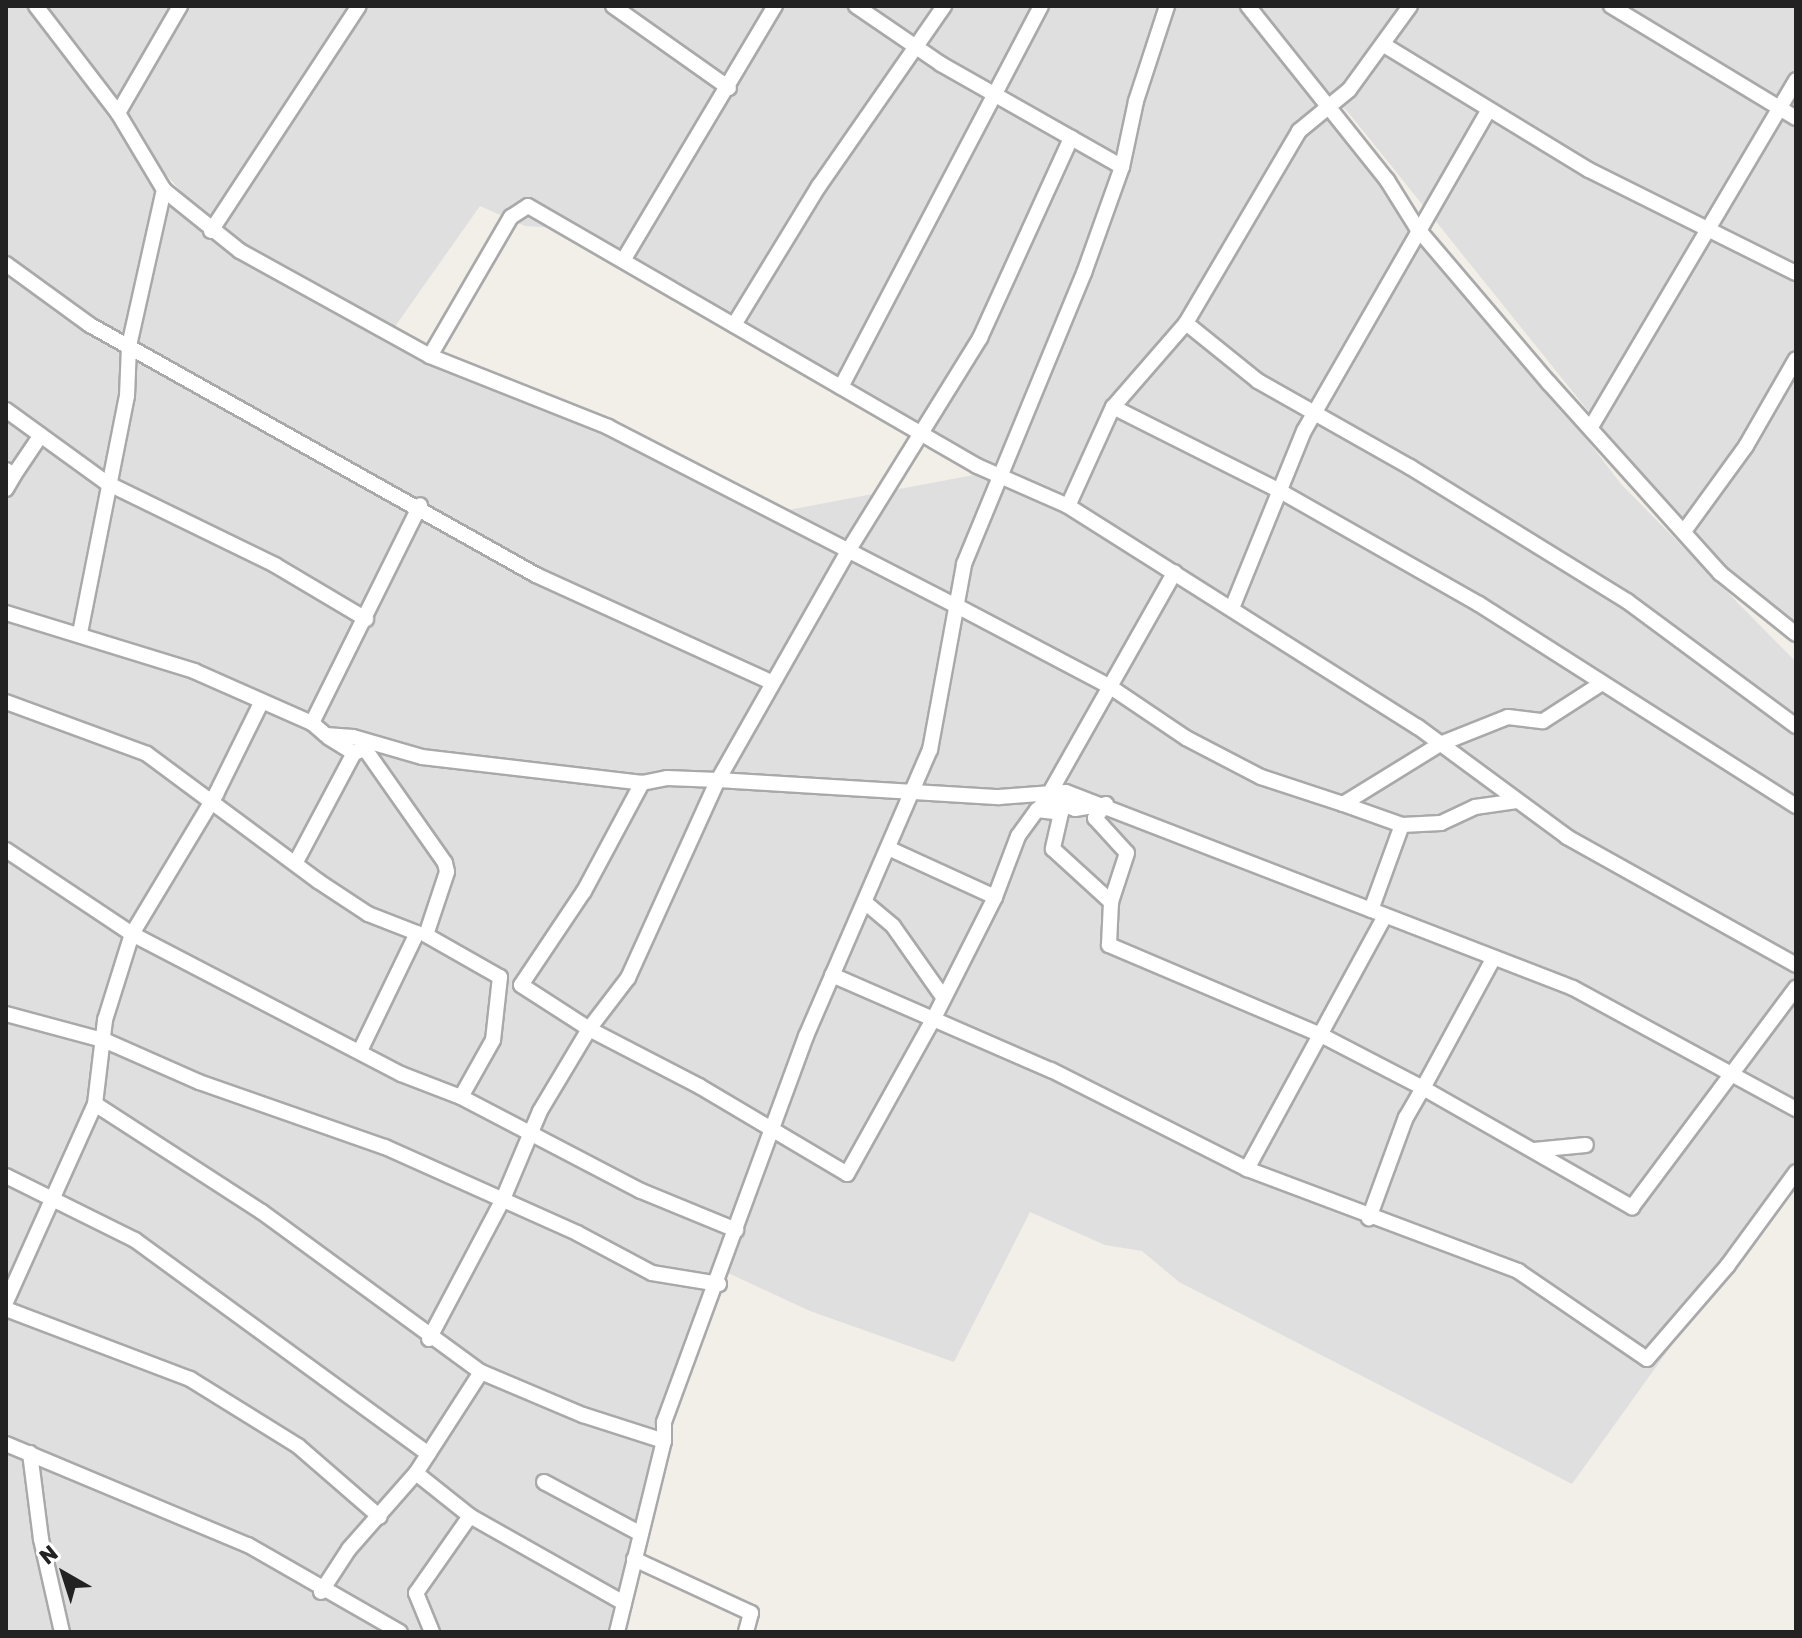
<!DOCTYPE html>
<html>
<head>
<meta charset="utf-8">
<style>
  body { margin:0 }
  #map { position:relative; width:1802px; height:1638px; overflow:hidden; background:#f2efe9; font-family:Rubik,sans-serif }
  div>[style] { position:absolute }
  .residential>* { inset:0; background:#e0dfdf }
  .roads { filter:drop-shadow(2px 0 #a9a9a9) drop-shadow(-2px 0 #a9a9a9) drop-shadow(0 2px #a9a9a9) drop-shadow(0 -2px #a9a9a9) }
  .minor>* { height:14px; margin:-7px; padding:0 7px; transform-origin:7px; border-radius:7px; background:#fff }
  span { translate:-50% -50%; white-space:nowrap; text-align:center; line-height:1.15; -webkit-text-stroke:6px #fff; paint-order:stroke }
  .frame { position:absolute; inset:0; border:8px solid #222; pointer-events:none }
  .north { position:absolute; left:24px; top:1534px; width:80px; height:80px; -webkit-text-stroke:6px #fff; paint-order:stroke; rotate:321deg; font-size:22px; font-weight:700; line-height:32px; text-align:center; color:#222 }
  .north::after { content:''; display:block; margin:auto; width:28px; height:36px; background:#222; clip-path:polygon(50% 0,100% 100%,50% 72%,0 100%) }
</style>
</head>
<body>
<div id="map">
  <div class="residential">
    <div style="clip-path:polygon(6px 6px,31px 6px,197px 224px,417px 354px,783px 511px,984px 473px,1004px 476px,1175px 6px,1237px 6px,1432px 237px,1621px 484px,1796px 662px,1796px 1172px,1572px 1484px,1179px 1282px,1142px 1251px,1105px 1245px,1030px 1212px,954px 1362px,810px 1311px,728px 1273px,659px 1449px,607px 1632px,6px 1632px)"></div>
    <div style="clip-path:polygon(40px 6px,1172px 6px,1030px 400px,993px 466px,925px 443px,575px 229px,525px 226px,480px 206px,394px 328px,221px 237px,149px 155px)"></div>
    <div style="clip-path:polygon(1250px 6px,1796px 6px,1796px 646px,1642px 478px,1352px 117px)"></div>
  </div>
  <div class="roads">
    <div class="minor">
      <div style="left:36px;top:6px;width:135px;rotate:52.5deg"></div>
      <div style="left:118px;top:113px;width:90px;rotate:59.1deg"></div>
      <div style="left:164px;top:190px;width:97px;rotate:38.8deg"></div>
      <div style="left:240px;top:251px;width:217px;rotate:28.9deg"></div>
      <div style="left:430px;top:356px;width:192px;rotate:21.7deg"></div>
      <div style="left:608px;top:427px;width:392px;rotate:27.2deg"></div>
      <div style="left:957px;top:606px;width:172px;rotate:27.8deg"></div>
      <div style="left:1109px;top:686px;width:93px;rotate:34deg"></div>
      <div style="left:1186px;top:738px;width:85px;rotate:27.5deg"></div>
      <div style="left:1261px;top:777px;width:86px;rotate:18.2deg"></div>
      <div style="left:1343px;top:804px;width:114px;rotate:-31.7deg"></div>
      <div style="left:1440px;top:744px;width:73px;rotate:-21.7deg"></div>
      <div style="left:1508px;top:717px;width:35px;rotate:7deg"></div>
      <div style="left:1543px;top:721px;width:70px;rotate:-32.8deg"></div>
      <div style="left:613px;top:6px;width:142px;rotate:35.3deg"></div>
      <div style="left:856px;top:6px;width:103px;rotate:34.3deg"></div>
      <div style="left:941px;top:64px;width:208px;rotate:29.6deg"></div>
      <div style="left:1248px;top:6px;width:223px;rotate:51.4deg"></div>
      <div style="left:1387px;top:180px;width:57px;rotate:58deg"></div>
      <div style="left:1417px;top:228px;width:204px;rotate:49.6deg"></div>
      <div style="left:1549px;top:383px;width:256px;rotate:48deg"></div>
      <div style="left:1720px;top:573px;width:97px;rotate:38.8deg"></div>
      <div style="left:1611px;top:6px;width:216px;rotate:31.2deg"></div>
      <div style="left:1384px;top:45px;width:240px;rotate:31.4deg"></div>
      <div style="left:1589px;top:170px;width:231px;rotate:26.5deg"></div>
      <div style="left:118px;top:113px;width:124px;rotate:-59.9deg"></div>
      <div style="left:211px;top:231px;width:269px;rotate:-56.7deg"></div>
      <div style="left:624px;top:259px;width:295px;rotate:-59.2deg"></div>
      <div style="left:6px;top:264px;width:104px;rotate:36deg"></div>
      <div style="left:90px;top:325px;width:511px;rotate:29.27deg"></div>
      <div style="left:536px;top:575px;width:260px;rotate:24.5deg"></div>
      <div style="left:1186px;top:323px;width:92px;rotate:38.9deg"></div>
      <div style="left:1258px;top:381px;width:175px;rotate:29.5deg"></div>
      <div style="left:1410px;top:467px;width:255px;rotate:31.7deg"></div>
      <div style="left:1627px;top:601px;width:210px;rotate:36.5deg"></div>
      <div style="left:734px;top:325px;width:163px;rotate:-58.6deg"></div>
      <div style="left:819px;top:186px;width:219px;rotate:-55.2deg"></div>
      <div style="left:430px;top:356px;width:161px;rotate:-59.8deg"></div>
      <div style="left:511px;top:217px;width:20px;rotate:-33deg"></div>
      <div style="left:528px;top:206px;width:519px;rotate:30.07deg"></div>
      <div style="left:977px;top:466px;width:99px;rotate:23.7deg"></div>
      <div style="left:1068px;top:506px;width:414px;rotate:32.3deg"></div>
      <div style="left:1418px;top:727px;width:185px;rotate:36.4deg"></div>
      <div style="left:1567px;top:837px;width:262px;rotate:29.2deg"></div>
      <div style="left:841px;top:387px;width:430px;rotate:-62.3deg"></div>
      <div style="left:1113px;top:407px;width:187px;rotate:26.7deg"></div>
      <div style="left:1280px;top:491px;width:229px;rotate:29.6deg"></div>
      <div style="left:1479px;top:604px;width:376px;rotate:32.5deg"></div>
      <div style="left:6px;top:410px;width:125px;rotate:35.9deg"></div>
      <div style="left:107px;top:483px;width:187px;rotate:26deg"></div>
      <div style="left:275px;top:565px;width:106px;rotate:30.7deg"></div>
      <div style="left:1591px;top:427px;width:403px;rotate:-59.4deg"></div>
      <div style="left:6px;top:470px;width:9px;rotate:32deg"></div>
      <div style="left:14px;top:475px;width:48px;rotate:-56deg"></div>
      <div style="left:6px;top:489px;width:16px;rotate:-60deg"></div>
      <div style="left:1068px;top:506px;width:109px;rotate:-65.6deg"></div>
      <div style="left:1113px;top:407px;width:111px;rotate:-49deg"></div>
      <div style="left:1186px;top:323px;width:223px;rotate:-59.5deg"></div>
      <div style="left:1299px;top:131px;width:65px;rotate:-39.4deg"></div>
      <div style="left:1349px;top:90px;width:104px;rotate:-54deg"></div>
      <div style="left:1685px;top:530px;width:104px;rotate:-54deg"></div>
      <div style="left:1746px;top:446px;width:100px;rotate:-60.1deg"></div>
      <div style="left:1232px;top:608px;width:191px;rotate:-67.9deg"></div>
      <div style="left:1304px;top:431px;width:369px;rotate:-60.1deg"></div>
      <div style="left:6px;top:613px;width:197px;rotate:17.1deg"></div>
      <div style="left:194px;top:671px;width:129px;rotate:23.8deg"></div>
      <div style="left:312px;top:723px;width:18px;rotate:41deg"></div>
      <div style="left:326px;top:735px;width:27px;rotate:4deg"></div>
      <div style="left:353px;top:737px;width:72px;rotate:16.2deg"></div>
      <div style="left:422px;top:757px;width:222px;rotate:6.7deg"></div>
      <div style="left:642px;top:783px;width:25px;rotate:-11deg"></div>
      <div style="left:667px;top:778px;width:51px;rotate:2.2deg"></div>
      <div style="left:718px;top:780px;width:282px;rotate:3.5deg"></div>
      <div style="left:999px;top:797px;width:67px;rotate:-4.3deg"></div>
      <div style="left:1066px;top:792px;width:544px;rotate:21.14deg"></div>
      <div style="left:1573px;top:988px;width:254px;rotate:28.5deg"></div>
      <div style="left:80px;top:633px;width:242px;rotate:-78.8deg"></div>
      <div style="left:127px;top:396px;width:50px;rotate:-87.7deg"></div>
      <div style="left:129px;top:346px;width:160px;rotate:-77.4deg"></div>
      <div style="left:6px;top:702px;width:150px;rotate:20.2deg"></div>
      <div style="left:147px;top:754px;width:213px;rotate:36.6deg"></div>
      <div style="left:318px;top:881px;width:60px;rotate:33.4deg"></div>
      <div style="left:368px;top:914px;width:53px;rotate:21.2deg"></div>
      <div style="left:417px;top:933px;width:131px;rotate:115.8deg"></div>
      <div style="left:312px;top:723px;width:243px;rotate:-63.6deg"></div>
      <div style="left:328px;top:737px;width:31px;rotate:32deg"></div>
      <div style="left:354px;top:753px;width:12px;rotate:-20deg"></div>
      <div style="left:365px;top:749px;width:139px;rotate:54.9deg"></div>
      <div style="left:445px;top:863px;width:9px;rotate:77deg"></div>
      <div style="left:447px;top:872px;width:66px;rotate:108.4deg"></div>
      <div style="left:426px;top:935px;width:85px;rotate:29.6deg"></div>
      <div style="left:500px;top:977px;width:63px;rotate:96.3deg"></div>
      <div style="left:493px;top:1040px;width:65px;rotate:119.3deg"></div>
      <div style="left:642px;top:783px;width:123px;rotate:118.2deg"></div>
      <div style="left:584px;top:891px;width:113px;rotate:123.8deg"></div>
      <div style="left:521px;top:985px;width:81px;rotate:32.9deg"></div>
      <div style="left:589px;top:1029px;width:124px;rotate:27.4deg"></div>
      <div style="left:699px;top:1086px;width:172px;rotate:30.7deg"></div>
      <div style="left:847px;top:1174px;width:181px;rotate:-60.9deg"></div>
      <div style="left:935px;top:1016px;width:133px;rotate:-63.2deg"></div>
      <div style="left:995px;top:897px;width:65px;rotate:-69.3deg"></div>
      <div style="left:1018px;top:836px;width:32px;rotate:-54deg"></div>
      <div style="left:1037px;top:810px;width:15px;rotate:-42deg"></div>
      <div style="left:1048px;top:800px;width:28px;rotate:18deg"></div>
      <div style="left:1075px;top:809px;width:26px;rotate:-9deg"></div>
      <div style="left:1052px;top:789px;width:249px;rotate:-60.5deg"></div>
      <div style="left:1106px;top:804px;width:18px;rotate:128deg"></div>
      <div style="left:1095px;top:818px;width:47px;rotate:47.6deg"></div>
      <div style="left:1127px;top:853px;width:52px;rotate:108.1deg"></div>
      <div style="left:1111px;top:902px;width:43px;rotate:92.7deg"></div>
      <div style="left:1109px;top:945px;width:228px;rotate:23deg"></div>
      <div style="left:1319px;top:1034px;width:117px;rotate:27.4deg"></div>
      <div style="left:1423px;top:1088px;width:34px;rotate:120deg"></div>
      <div style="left:1406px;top:1117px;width:108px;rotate:110.1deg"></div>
      <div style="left:1343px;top:804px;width:63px;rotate:19.6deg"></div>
      <div style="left:1402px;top:825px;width:39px;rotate:-3deg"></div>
      <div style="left:1441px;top:823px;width:38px;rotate:-25deg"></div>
      <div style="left:1475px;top:807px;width:42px;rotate:-8.1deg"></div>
      <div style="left:1037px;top:810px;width:24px;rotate:7deg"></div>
      <div style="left:1061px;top:813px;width:37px;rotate:103deg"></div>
      <div style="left:1053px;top:849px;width:79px;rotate:42.4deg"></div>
      <div style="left:888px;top:848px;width:118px;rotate:24.6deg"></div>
      <div style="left:6px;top:850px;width:151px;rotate:33.7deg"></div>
      <div style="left:132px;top:934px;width:303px;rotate:27.5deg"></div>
      <div style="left:401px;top:1074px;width:64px;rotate:21deg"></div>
      <div style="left:461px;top:1097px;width:203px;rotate:27.6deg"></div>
      <div style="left:641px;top:1191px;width:103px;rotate:22.3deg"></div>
      <div style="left:296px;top:862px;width:123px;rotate:-62deg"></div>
      <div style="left:867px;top:904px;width:34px;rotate:40deg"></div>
      <div style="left:893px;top:926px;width:87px;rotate:54.8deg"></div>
      <div style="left:1371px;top:910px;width:90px;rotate:-70deg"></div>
      <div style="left:1492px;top:961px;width:145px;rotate:118.5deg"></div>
      <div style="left:1423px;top:1088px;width:241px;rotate:29.7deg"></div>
      <div style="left:1632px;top:1207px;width:274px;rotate:-53.2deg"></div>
      <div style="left:832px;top:975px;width:239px;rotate:23.5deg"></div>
      <div style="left:1051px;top:1070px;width:220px;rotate:26.8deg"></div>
      <div style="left:1247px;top:1169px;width:290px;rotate:20.6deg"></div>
      <div style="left:1518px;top:1271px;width:156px;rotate:34.3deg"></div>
      <div style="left:1647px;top:1359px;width:124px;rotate:-49.2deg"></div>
      <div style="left:1728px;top:1265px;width:115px;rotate:-53.8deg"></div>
      <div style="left:6px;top:1014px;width:104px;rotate:15.1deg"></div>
      <div style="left:106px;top:1041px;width:102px;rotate:23.8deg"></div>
      <div style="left:199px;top:1082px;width:197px;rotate:19.3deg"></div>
      <div style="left:385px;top:1147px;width:210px;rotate:24.1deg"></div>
      <div style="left:577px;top:1233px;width:85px;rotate:28.1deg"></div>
      <div style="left:652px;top:1273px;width:68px;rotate:9.3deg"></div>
      <div style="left:95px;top:1104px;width:199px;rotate:32.9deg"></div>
      <div style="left:262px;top:1212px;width:271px;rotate:36.2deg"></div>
      <div style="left:481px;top:1372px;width:111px;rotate:22.9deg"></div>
      <div style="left:583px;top:1415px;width:85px;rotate:17.8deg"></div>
      <div style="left:1534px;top:1150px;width:52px;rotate:-5.5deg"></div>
      <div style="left:1247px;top:1169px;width:288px;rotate:-61.4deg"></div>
      <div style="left:6px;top:1176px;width:144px;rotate:26.4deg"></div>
      <div style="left:135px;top:1240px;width:363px;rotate:36.1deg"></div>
      <div style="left:6px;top:1302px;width:217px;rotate:-65.8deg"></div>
      <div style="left:95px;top:1104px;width:85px;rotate:-83.2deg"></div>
      <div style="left:105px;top:1020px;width:90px;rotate:-72.6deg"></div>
      <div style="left:132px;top:934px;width:163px;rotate:-59deg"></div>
      <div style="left:216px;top:794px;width:102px;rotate:-63.7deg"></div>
      <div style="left:6px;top:1309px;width:197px;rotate:20.8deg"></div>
      <div style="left:190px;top:1379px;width:127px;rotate:31.8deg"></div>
      <div style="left:298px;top:1446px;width:108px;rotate:40.9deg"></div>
      <div style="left:429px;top:1339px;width:158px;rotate:-62.1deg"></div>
      <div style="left:503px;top:1199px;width:95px;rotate:-67.2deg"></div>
      <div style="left:540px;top:1111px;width:96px;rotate:-59.1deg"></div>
      <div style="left:589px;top:1029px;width:64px;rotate:-52.6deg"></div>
      <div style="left:628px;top:978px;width:217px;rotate:-65.6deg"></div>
      <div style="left:718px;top:780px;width:263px;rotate:-60.4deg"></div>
      <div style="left:848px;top:551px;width:251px;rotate:-58.2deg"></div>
      <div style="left:980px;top:338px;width:220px;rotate:-65.5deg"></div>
      <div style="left:6px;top:1444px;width:262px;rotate:22.7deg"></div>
      <div style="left:248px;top:1545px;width:175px;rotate:29.8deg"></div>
      <div style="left:30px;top:1453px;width:87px;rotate:82.7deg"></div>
      <div style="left:41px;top:1539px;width:95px;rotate:77.3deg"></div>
      <div style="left:416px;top:1473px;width:120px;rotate:-57.2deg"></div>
      <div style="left:544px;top:1482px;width:108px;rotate:28.2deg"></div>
      <div style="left:470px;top:1516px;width:177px;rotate:29.5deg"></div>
      <div style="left:634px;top:1559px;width:129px;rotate:24.8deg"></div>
      <div style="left:751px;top:1613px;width:20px;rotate:105deg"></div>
      <div style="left:321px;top:1592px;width:51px;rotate:-56.9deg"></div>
      <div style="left:349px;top:1549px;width:101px;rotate:-48.6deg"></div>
      <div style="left:416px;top:1473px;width:69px;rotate:38.5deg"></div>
      <div style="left:470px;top:1516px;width:94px;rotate:125deg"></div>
      <div style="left:416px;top:1593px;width:42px;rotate:67.7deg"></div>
      <div style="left:617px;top:1632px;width:197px;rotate:-76.2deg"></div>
      <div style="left:664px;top:1441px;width:19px;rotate:-90deg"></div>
      <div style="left:664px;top:1422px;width:411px;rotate:-69.8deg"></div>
      <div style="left:806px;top:1036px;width:312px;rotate:-66.6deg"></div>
      <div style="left:930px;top:750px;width:189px;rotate:-79.6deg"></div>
      <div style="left:964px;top:564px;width:315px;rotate:-67.6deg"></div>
      <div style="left:1084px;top:273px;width:113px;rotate:-70.3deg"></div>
      <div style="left:1122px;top:167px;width:67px;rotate:-78deg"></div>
      <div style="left:1136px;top:101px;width:100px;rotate:-71.9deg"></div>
    </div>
  </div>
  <div class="frame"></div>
  <div class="north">N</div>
</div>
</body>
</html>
